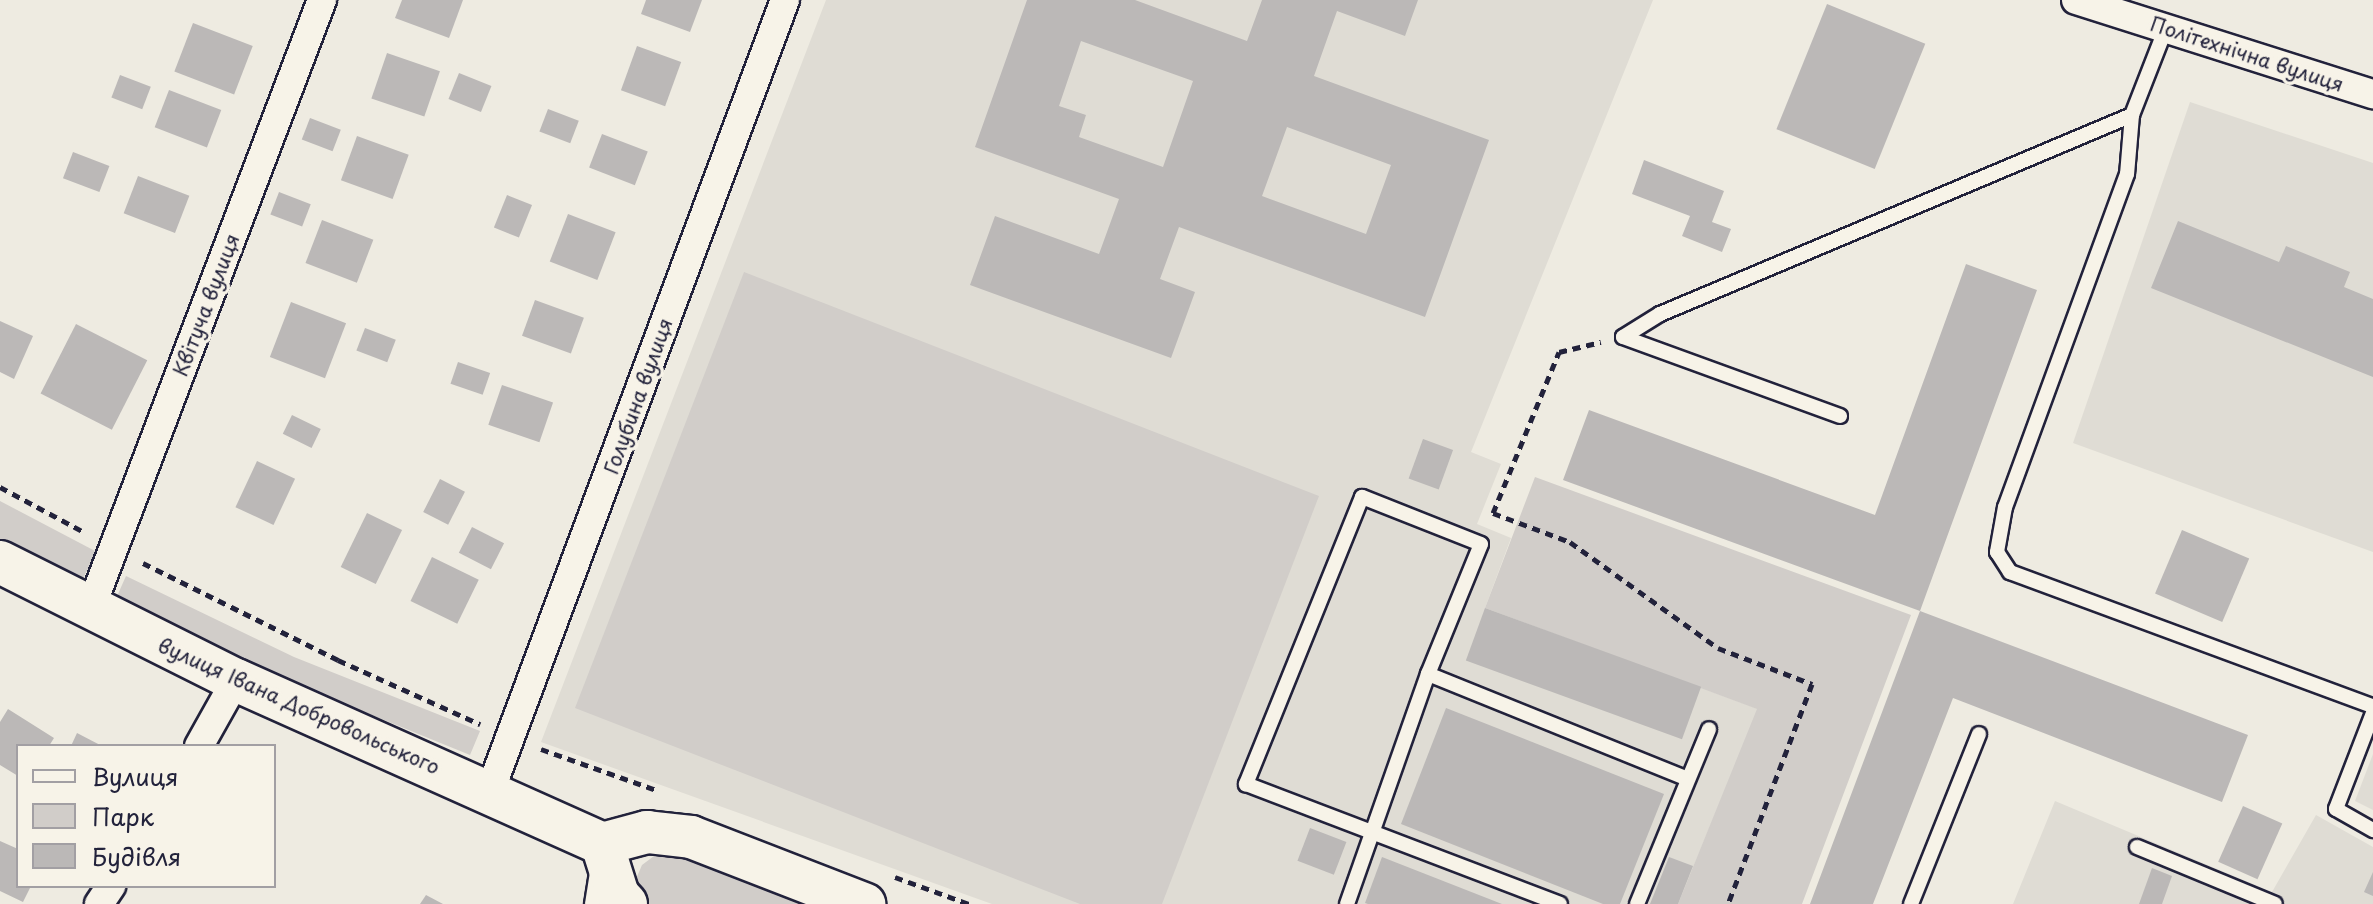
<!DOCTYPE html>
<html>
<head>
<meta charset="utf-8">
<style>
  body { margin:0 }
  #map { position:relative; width:2373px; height:904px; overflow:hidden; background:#eeebe1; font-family:"Playpen Sans",sans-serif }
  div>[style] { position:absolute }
  .built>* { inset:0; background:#dfdcd4 }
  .green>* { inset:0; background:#d1cdc9 }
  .building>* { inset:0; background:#bbb8b7; transform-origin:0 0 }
  .path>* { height:5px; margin-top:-2.5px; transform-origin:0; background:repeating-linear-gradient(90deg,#22223b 0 8px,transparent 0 14px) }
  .roads { filter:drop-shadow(2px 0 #22223b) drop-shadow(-2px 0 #22223b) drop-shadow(0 2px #22223b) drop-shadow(0 -2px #22223b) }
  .lane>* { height:14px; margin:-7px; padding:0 7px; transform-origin:7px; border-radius:7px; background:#f7f3e8 }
  .street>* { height:28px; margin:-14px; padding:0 14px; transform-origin:14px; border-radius:14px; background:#f7f3e8 }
  .secondary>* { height:42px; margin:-21px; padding:0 21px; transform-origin:21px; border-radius:21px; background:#f7f3e8 }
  span { translate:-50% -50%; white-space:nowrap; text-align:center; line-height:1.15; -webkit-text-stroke:7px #f7f3e8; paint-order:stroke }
  .street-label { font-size:20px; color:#22223b }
  .legend { position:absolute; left:16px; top:744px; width:260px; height:144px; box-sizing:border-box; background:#f7f3e8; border:2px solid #a29fa3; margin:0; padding:10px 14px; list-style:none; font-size:24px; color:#22223b }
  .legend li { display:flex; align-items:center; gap:16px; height:40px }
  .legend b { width:40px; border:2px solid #a29fa3 }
</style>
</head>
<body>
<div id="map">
  <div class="built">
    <div style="clip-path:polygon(826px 0,1653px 0,1471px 452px,1501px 464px,1477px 524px,1511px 538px,1485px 608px,1758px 709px,1678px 904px,992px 904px,541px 742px)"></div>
    <div style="clip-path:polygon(2190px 102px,2373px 163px,2373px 552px,2073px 443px)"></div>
    <div style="clip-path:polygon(2373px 754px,2373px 810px,2355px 801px)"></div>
    <div style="clip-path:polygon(2055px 801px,2272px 892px,2316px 815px,2373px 847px,2373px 904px,2013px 904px)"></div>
  </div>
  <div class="green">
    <div style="clip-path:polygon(744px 272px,1319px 496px,1162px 904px,1080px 904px,575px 708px)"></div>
    <div style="clip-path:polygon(1535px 477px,1911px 615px,1802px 904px,1678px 904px,1757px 709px,1485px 608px)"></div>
    <div style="clip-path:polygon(0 501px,97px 552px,81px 582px,0 540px)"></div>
    <div style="clip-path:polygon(126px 576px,294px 657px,480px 731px,470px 755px,281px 678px,114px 603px)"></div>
    <div style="clip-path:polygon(670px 853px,684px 858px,802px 904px,643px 904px,637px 895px,636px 879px,642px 865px,654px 856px)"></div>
  </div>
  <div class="building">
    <div style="clip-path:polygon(402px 0,463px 0,449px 38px,395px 18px)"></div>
    <div style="clip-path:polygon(646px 0,702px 0,690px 32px,641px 14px)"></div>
    <div style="clip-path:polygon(evenodd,1027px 0,1135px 0,1247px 41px,1262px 0,1418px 0,1405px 36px,1337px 11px,1314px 76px,1489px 140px,1425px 317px,1179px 227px,1160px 279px,1195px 292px,1171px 358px,970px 285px,995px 216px,1099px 254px,1119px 199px,975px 147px,1027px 0,1081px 41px,1193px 81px,1163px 167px,1079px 137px,1086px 115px,1059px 106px,1081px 41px,1027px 0,1287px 127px,1391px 165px,1366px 234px,1262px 196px,1287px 127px)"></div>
    <div style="left:1827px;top:4px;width:106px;height:135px;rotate:22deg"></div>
    <div style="left:193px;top:23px;width:64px;height:52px;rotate:21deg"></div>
    <div style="left:637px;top:46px;width:47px;height:47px;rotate:20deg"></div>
    <div style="left:387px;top:53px;width:56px;height:48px;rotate:19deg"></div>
    <div style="left:459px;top:73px;width:35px;height:28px;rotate:22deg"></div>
    <div style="left:120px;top:75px;width:33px;height:24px;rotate:21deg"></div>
    <div style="left:169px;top:90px;width:56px;height:40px;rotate:21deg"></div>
    <div style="left:548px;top:109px;width:33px;height:24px;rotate:21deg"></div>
    <div style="left:310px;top:118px;width:33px;height:23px;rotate:21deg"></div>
    <div style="left:602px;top:134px;width:49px;height:36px;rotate:21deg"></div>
    <div style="left:357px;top:136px;width:55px;height:47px;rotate:20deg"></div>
    <div style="left:73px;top:152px;width:39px;height:28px;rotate:21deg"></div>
    <div style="clip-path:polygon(1644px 160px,1724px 191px,1712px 222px,1731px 229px,1722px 252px,1682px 236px,1690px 216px,1632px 194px)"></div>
    <div style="left:138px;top:176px;width:55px;height:40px;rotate:21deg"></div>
    <div style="left:279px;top:192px;width:34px;height:24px;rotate:21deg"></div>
    <div style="left:507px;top:195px;width:27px;height:35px;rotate:22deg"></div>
    <div style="left:568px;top:214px;width:51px;height:51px;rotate:21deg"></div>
    <div style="left:322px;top:220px;width:55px;height:46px;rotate:21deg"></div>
    <div style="clip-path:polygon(2178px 221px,2279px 262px,2286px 246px,2350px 272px,2344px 287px,2373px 299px,2373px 377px,2151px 288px)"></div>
    <div style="clip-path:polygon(1966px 264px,2037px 290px,1920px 611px,1563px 480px,1589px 410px,1875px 515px)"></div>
    <div style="left:535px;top:300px;width:52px;height:38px;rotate:20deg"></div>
    <div style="left:291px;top:302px;width:59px;height:59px;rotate:21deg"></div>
    <div style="clip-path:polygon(0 321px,33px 336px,14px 379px,0 372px)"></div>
    <div style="left:76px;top:324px;width:80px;height:78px;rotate:27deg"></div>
    <div style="left:365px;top:328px;width:33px;height:24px;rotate:21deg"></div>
    <div style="left:458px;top:362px;width:34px;height:23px;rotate:19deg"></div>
    <div style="left:502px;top:385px;width:54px;height:42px;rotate:19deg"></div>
    <div style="left:292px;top:415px;width:32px;height:21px;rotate:26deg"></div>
    <div style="left:1423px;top:439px;width:32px;height:42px;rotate:20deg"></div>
    <div style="left:257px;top:461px;width:42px;height:51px;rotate:25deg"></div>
    <div style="left:440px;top:479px;width:28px;height:37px;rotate:27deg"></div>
    <div style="left:367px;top:513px;width:39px;height:60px;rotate:26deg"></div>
    <div style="left:472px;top:527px;width:36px;height:29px;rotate:27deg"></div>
    <div style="left:2182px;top:530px;width:73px;height:69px;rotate:23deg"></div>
    <div style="left:432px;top:557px;width:52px;height:49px;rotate:26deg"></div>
    <div style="left:1485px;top:608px;width:230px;height:56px;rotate:20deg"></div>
    <div style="clip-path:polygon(1920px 611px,2248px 735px,2222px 802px,1953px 698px,1873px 904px,1810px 904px)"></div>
    <div style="clip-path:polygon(1446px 708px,1664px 794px,1620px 904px,1603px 904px,1401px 824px)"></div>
    <div style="clip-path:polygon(8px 709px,54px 738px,49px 746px,18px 746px,18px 776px,0 765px,0 722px)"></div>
    <div style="clip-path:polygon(77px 733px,102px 746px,71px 746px)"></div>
    <div style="left:2243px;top:806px;width:43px;height:61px;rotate:24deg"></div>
    <div style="left:1310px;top:828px;width:39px;height:35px;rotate:21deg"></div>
    <div style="clip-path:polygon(0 841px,18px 849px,18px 886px,31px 886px,23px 902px,0 891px)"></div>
    <div style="clip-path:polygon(1382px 857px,1502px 904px,1368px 904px,1365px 903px)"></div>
    <div style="clip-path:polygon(1669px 857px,1693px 866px,1678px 904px,1650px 904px)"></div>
    <div style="clip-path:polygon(2152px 868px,2172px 876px,2162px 904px,2139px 904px)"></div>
    <div style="clip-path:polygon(2373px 872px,2373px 896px,2364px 892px)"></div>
    <div style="clip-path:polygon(426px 895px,443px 904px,420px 904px)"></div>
  </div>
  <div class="path">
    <div style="left:0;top:487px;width:95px;rotate:28.2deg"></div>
    <div style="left:1493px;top:513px;width:82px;rotate:20.6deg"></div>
    <div style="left:1570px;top:542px;width:182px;rotate:35.6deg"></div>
    <div style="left:1718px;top:648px;width:101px;rotate:21deg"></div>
    <div style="left:1812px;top:684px;width:235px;rotate:110.9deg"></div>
    <div style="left:1493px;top:513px;width:174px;rotate:-67.7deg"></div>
    <div style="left:1559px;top:352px;width:43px;rotate:-13.4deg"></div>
    <div style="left:143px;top:563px;width:218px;rotate:26.4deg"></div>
    <div style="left:338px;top:660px;width:156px;rotate:24.3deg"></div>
    <div style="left:541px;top:749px;width:122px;rotate:19.6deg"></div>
    <div style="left:895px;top:877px;width:79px;rotate:20deg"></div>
  </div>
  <div class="roads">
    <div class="lane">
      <div style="left:2132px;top:115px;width:59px;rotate:94.8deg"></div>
      <div style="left:2127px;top:174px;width:355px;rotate:110.1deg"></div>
      <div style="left:2005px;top:507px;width:46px;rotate:100.1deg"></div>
      <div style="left:1997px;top:552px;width:24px;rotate:57deg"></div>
      <div style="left:2010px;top:572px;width:387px;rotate:20.3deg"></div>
      <div style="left:1840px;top:416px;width:231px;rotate:-160deg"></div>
      <div style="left:1623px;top:337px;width:44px;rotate:-31.9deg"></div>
      <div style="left:1660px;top:314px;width:512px;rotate:-22.86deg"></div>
      <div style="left:2132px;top:115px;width:93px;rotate:-68.7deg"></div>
      <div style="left:1428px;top:674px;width:140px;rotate:-67.8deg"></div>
      <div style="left:1481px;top:544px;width:128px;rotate:-158.4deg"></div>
      <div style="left:1362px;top:497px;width:310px;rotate:112deg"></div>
      <div style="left:1246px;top:784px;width:336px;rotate:20.9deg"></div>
      <div style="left:2373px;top:713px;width:103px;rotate:111.1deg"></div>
      <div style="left:2336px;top:809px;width:43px;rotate:29.6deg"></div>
      <div style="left:2137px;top:847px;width:149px;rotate:22.4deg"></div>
      <div style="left:592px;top:904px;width:32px;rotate:-81deg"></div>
      <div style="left:1347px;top:904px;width:244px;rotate:-70.6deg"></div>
      <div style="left:1428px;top:674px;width:280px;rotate:22deg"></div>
      <div style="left:1637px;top:904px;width:189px;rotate:-67.6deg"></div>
      <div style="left:1911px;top:904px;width:183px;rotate:-68.2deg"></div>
    </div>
    <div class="street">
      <div style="left:2076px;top:0;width:312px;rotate:17.6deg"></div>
      <div style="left:90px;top:610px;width:653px;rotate:-69.18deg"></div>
      <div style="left:199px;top:746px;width:76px;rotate:-60.7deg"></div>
      <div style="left:490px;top:791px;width:844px;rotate:-69.55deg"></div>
      <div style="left:99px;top:904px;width:22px;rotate:-56deg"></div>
    </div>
    <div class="secondary">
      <div style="left:0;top:562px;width:264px;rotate:26.6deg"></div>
      <div style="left:236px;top:680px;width:401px;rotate:24.1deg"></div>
      <div style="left:602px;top:844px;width:47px;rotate:-14.9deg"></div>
      <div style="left:647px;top:832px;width:44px;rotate:6.5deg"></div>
      <div style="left:691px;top:837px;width:186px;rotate:21.2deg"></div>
      <div style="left:602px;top:844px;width:53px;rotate:72.6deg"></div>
      <div style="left:618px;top:895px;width:12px;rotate:48deg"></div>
    </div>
  </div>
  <div class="street-label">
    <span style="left:2247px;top:54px;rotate:18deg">Політехнічна вулиця</span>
    <span style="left:206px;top:305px;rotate:-69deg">Квітуча вулиця</span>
    <span style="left:638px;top:396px;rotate:-70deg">Голубина вулиця</span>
    <span style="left:299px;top:706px;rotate:24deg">вулиця Івана Добровольського</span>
  </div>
  <ul class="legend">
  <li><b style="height:10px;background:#f7f3e8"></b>Вулиця</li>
  <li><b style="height:22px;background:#d1cdc9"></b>Парк</li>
  <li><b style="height:22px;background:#bbb8b7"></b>Будівля</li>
  </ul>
</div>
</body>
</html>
